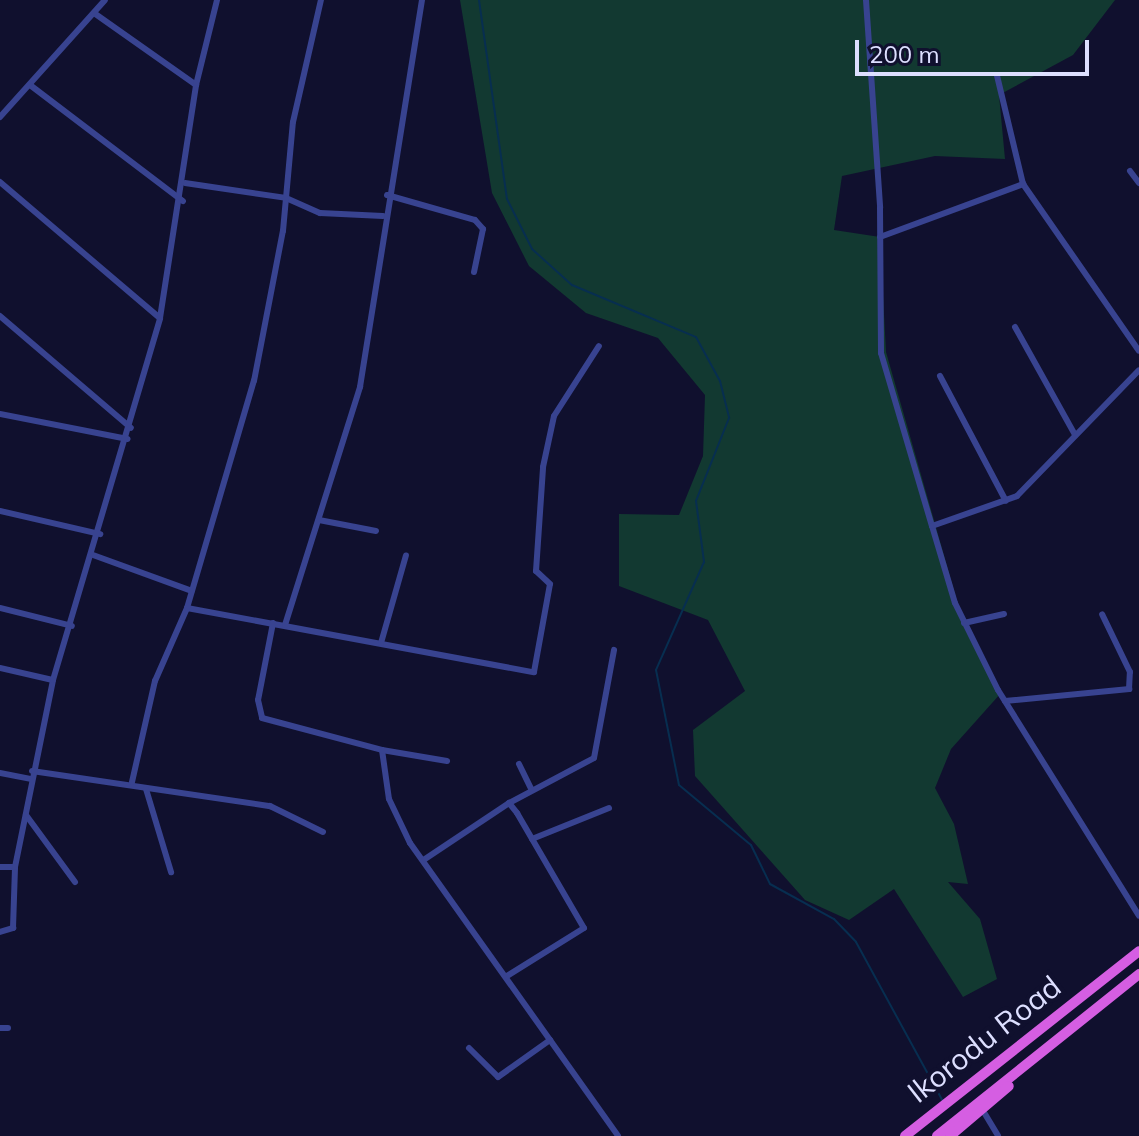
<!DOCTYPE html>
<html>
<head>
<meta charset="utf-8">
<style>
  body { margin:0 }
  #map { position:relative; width:1139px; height:1136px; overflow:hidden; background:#10102e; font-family:Mulish,sans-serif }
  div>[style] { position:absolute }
  .green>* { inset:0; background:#123931 }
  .stream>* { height:2px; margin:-1px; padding:0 1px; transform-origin:1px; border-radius:1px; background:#072e50 }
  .minor>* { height:6px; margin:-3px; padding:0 3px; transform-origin:3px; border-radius:3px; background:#384390 }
  .trunk>* { height:10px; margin:-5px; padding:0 5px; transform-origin:5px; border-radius:5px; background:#d55ee2 }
  span { translate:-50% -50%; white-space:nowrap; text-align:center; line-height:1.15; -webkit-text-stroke:8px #10102e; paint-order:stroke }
  .street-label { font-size:30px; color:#dddfff }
  .scale { position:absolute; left:855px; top:40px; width:234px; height:36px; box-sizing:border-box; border:4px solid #dddfff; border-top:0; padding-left:10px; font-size:24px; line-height:28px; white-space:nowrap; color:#dddfff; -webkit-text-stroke:6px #10102e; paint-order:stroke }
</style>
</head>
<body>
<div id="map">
  <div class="green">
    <div style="clip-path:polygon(460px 0,1115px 0,1073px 55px,999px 95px,1005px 159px,935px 156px,842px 176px,834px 230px,880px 237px,886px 352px,961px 615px,1001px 693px,951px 749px,935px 788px,954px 824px,968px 884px,948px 882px,980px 919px,997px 979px,963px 997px,894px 889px,849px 920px,805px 900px,695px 776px,693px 730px,745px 691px,708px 620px,619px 586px,619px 514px,679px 515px,703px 456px,705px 395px,658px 338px,586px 313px,529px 266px,492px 193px)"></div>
  </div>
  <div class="stream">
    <div style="left:479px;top:0;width:201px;rotate:82deg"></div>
    <div style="left:507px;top:199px;width:56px;rotate:63.4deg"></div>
    <div style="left:532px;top:249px;width:54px;rotate:42deg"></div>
    <div style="left:572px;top:285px;width:134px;rotate:22.8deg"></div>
    <div style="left:696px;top:337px;width:50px;rotate:61.4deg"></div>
    <div style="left:720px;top:381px;width:38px;rotate:76deg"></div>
    <div style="left:729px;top:418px;width:89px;rotate:111.7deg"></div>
    <div style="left:696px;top:501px;width:62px;rotate:82.5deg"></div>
    <div style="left:704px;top:562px;width:118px;rotate:114deg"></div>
    <div style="left:656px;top:670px;width:117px;rotate:78.7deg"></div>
    <div style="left:679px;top:785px;width:94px;rotate:39.8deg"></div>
    <div style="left:751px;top:845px;width:43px;rotate:64deg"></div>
    <div style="left:770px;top:884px;width:73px;rotate:28.7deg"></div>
    <div style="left:834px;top:919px;width:32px;rotate:46deg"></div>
    <div style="left:856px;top:942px;width:180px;rotate:61.4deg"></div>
  </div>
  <div class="minor">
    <div style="left:866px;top:0;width:208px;rotate:86.1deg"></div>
    <div style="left:880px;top:208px;width:145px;rotate:89.6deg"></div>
    <div style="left:881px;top:353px;width:180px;rotate:73.6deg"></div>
    <div style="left:932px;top:526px;width:80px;rotate:73.4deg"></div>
    <div style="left:955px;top:603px;width:97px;rotate:63.7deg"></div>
    <div style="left:998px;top:690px;width:266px;rotate:58deg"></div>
    <div style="left:94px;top:13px;width:125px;rotate:35.2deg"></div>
    <div style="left:30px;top:85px;width:192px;rotate:37.2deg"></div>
    <div style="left:0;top:117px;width:157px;rotate:-48.1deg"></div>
    <div style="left:1130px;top:171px;width:15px;rotate:53deg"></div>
    <div style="left:0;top:182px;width:210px;rotate:40.4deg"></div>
    <div style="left:185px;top:183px;width:102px;rotate:8.4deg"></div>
    <div style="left:286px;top:198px;width:37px;rotate:24deg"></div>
    <div style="left:320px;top:213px;width:63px;rotate:2.7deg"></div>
    <div style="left:1023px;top:184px;width:203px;rotate:55.2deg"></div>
    <div style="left:387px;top:195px;width:91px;rotate:15.9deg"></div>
    <div style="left:475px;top:220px;width:12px;rotate:48deg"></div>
    <div style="left:483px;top:229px;width:44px;rotate:101.8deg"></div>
    <div style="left:880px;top:237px;width:153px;rotate:-20.3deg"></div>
    <div style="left:1023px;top:184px;width:111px;rotate:-103.5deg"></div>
    <div style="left:0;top:316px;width:172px;rotate:40.5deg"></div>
    <div style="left:1015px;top:327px;width:124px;rotate:60.9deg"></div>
    <div style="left:940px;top:376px;width:141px;rotate:62.2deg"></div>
    <div style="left:0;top:414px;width:130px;rotate:11.1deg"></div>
    <div style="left:0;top:511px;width:103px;rotate:13deg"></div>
    <div style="left:319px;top:520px;width:58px;rotate:10.9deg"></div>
    <div style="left:932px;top:526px;width:90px;rotate:-19.4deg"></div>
    <div style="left:1017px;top:496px;width:175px;rotate:-45.9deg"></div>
    <div style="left:93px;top:555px;width:105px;rotate:20deg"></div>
    <div style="left:0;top:608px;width:74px;rotate:14deg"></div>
    <div style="left:187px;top:608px;width:353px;rotate:10.5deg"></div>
    <div style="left:534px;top:672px;width:89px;rotate:-79.7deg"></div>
    <div style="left:550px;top:584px;width:19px;rotate:-137deg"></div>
    <div style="left:536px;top:571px;width:104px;rotate:-86.1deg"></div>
    <div style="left:543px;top:467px;width:52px;rotate:-77.8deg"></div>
    <div style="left:554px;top:416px;width:83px;rotate:-57.3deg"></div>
    <div style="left:273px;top:623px;width:78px;rotate:101deg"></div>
    <div style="left:258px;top:700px;width:18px;rotate:77deg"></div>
    <div style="left:262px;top:718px;width:124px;rotate:14.9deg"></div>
    <div style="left:382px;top:750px;width:49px;rotate:81.9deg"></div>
    <div style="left:389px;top:799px;width:49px;rotate:64.5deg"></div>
    <div style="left:410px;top:843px;width:359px;rotate:54.6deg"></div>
    <div style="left:964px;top:623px;width:41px;rotate:-12.7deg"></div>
    <div style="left:285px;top:625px;width:250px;rotate:-72.5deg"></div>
    <div style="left:360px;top:387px;width:392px;rotate:-80.9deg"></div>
    <div style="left:381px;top:643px;width:91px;rotate:-74.1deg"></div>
    <div style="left:0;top:668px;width:54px;rotate:12.8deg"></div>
    <div style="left:1005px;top:701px;width:125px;rotate:-5.5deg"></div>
    <div style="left:1129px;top:689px;width:17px;rotate:-87deg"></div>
    <div style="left:1130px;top:672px;width:64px;rotate:-115.8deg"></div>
    <div style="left:382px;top:750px;width:66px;rotate:9.6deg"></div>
    <div style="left:519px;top:764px;width:28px;rotate:64deg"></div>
    <div style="left:32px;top:771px;width:241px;rotate:8.4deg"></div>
    <div style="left:270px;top:806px;width:59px;rotate:26.1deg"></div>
    <div style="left:0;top:773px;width:31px;rotate:11deg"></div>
    <div style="left:132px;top:782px;width:104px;rotate:-77.2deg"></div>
    <div style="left:155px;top:681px;width:80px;rotate:-66.3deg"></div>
    <div style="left:187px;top:608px;width:237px;rotate:-73.6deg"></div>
    <div style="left:254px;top:381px;width:153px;rotate:-79.1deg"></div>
    <div style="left:283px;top:231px;width:109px;rotate:-84.8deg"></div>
    <div style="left:293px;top:122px;width:125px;rotate:-77.1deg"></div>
    <div style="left:146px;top:789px;width:87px;rotate:73.2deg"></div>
    <div style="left:509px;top:803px;width:96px;rotate:-27.9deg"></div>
    <div style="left:594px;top:758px;width:110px;rotate:-79.5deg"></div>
    <div style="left:26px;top:815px;width:83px;rotate:53.8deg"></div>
    <div style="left:532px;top:839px;width:83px;rotate:-21.9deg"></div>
    <div style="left:425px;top:859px;width:101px;rotate:-33.7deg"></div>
    <div style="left:509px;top:803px;width:13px;rotate:51deg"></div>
    <div style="left:517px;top:813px;width:133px;rotate:59.8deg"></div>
    <div style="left:584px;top:928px;width:91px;rotate:148.1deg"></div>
    <div style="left:0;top:867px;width:15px"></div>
    <div style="left:0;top:932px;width:14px;rotate:-17deg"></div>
    <div style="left:13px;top:928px;width:61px;rotate:-88.1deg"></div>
    <div style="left:15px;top:867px;width:191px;rotate:-78.5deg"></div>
    <div style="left:53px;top:680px;width:377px;rotate:-73.5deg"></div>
    <div style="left:160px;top:318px;width:236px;rotate:-81.2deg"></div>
    <div style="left:196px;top:85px;width:88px;rotate:-76.1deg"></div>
    <div style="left:0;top:1028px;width:8px"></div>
    <div style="left:469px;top:1048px;width:41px;rotate:45deg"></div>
    <div style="left:498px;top:1077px;width:64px;rotate:-35.4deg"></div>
    <div style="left:982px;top:1109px;width:31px;rotate:59deg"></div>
  </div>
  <div class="trunk">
    <div style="left:905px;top:1136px;width:298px;rotate:-38.3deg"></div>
    <div style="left:937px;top:1136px;width:259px;rotate:-38.7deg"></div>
    <div style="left:950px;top:1136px;width:77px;rotate:-40.3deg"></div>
  </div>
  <div class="street-label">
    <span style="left:984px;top:1039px;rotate:-38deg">Ikorodu Road</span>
  </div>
  <div class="scale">200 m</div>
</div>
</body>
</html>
